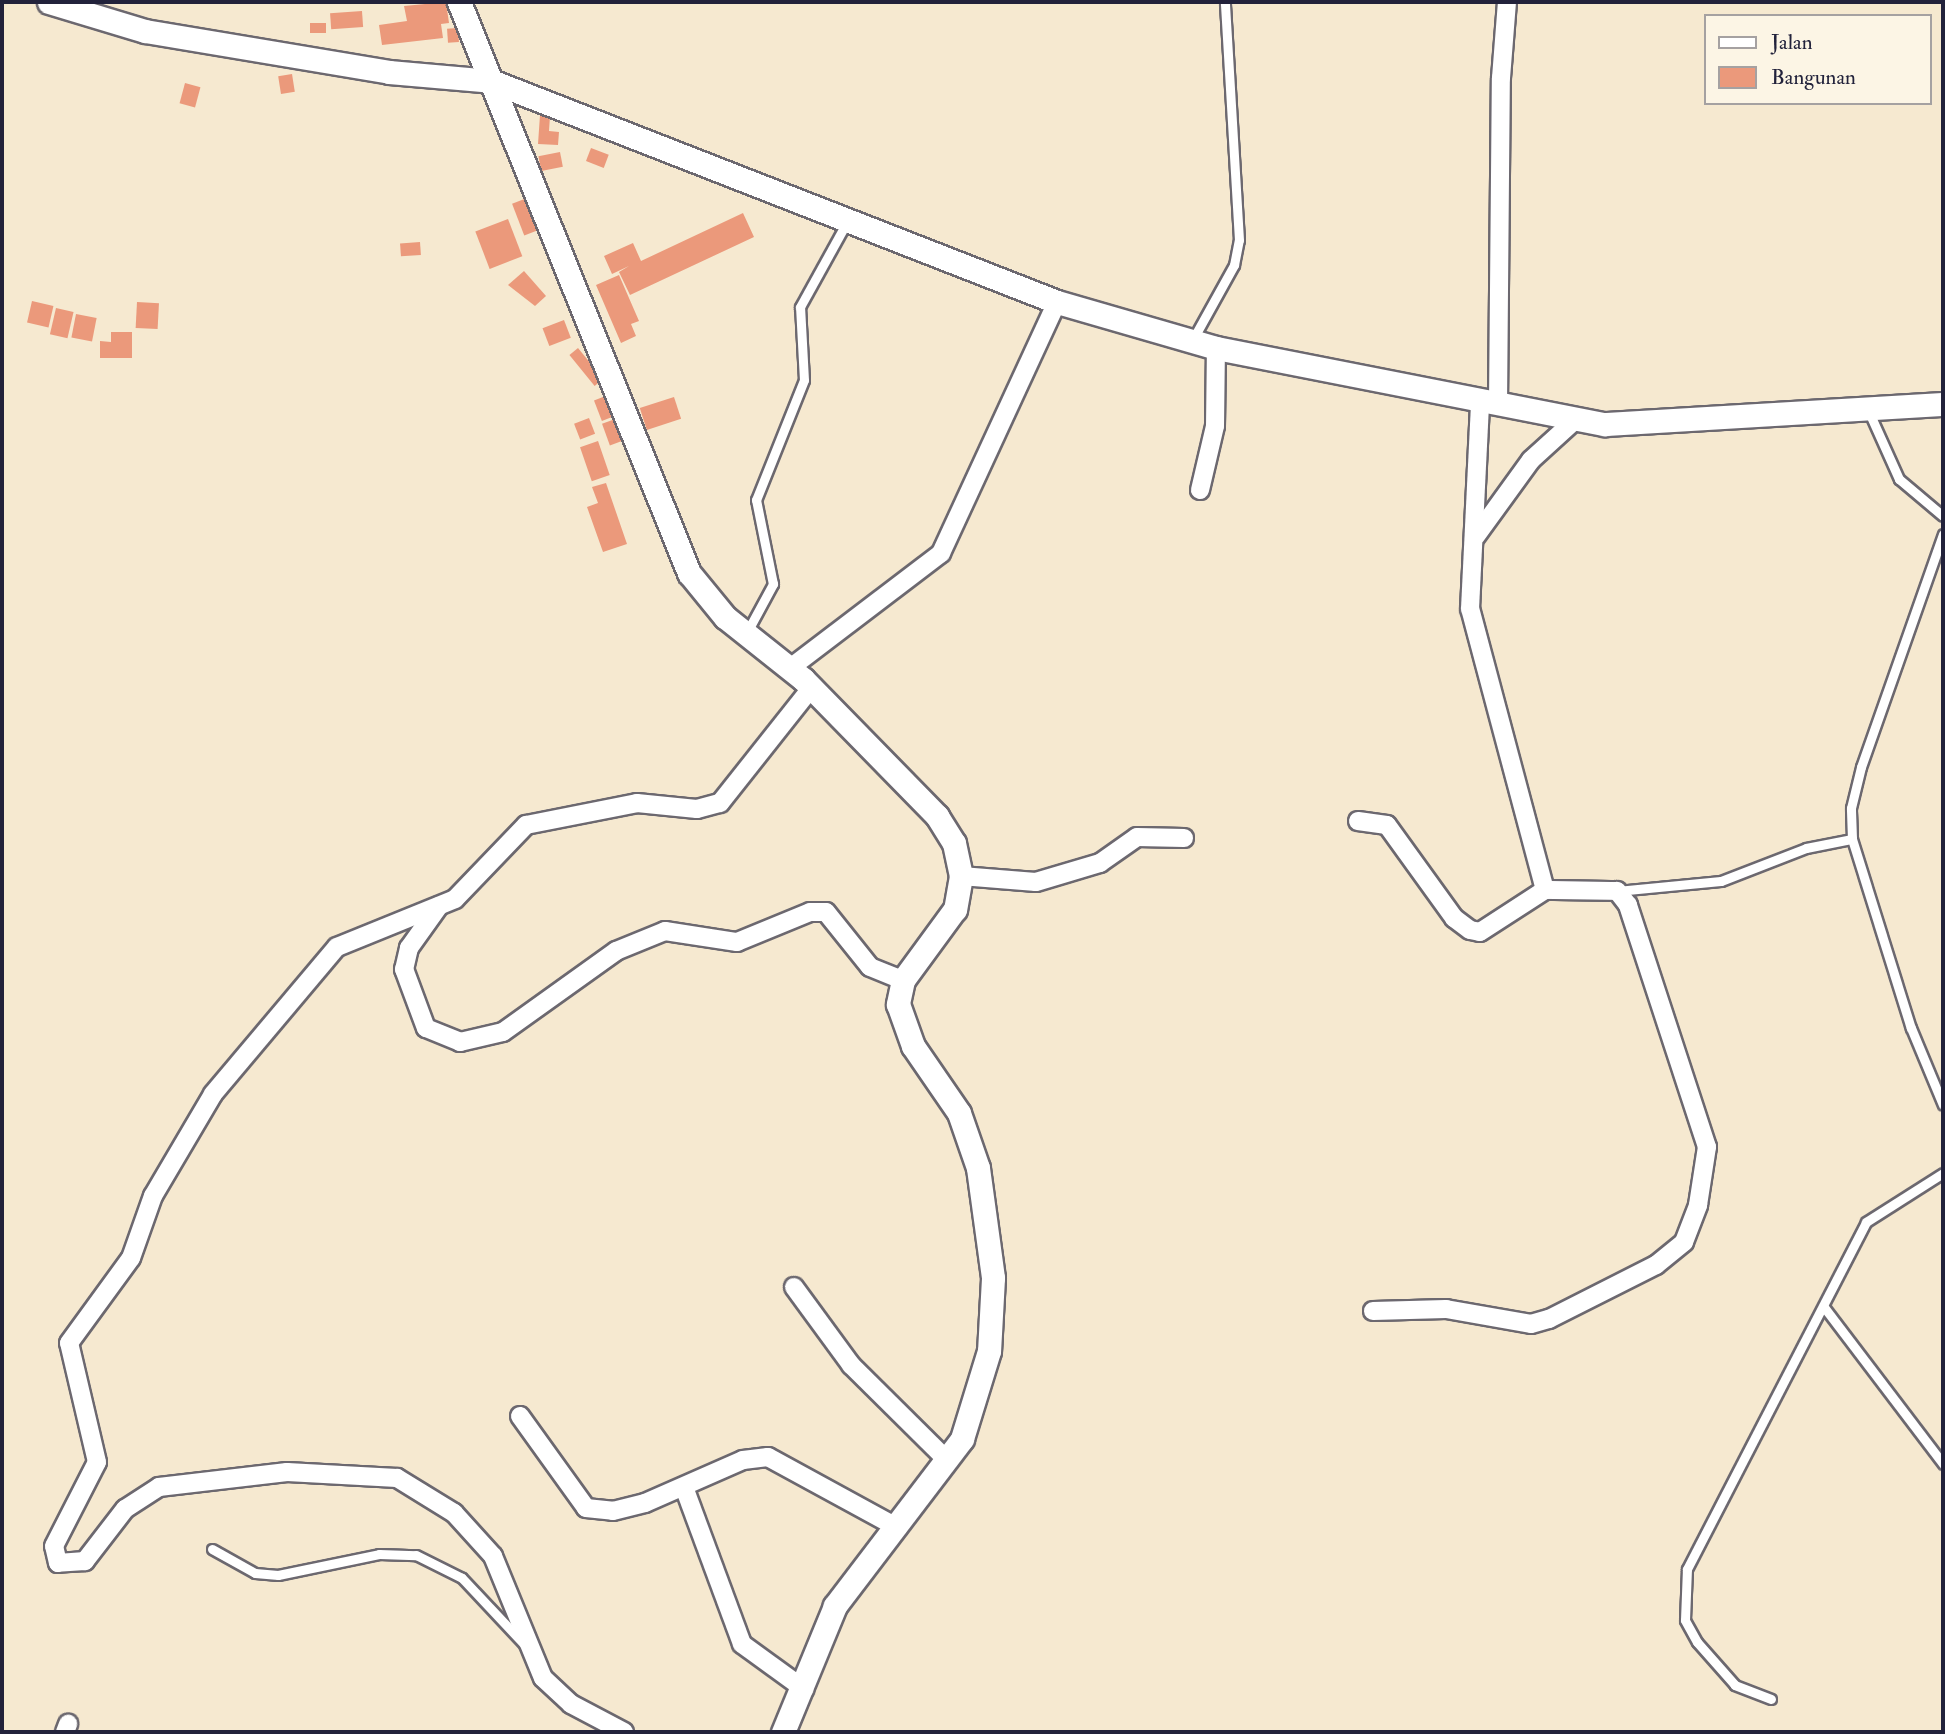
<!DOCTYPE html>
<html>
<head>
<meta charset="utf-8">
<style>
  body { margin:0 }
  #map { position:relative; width:1945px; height:1734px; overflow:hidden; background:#f6e9d0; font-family:"IM FELL Double Pica",serif }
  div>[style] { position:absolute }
  .building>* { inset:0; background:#eb997b; transform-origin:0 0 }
  .roads { filter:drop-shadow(2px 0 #6c686f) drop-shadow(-2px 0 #6c686f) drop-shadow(0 2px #6c686f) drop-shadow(0 -2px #6c686f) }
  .service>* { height:9px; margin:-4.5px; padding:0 4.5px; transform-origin:4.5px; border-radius:4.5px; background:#fff }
  .minor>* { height:18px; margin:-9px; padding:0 9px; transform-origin:9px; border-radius:9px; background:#fff }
  .tertiary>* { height:23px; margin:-11.5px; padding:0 11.5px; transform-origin:11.5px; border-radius:11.5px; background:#fff }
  span { translate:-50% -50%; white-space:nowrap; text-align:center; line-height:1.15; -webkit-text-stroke:5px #fcf5e5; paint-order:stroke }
  .frame { position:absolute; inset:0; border:4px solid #22223b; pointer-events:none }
  .legend { position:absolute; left:1704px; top:14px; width:228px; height:91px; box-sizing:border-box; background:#fcf5e5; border:2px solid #a5a1a1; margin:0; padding:9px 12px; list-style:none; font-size:21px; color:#22223b }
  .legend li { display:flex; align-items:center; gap:14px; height:35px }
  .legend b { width:35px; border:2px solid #a5a1a1 }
</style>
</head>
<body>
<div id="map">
  <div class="building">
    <div style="clip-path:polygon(446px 2px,449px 23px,441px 24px,443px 38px,382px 45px,379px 25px,407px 21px,404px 6px)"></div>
    <div style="left:362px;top:11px;width:16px;height:32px;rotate:86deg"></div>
    <div style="left:326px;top:23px;width:10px;height:16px;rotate:90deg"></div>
    <div style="left:458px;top:28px;width:14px;height:11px;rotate:86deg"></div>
    <div style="left:292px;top:74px;width:18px;height:14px;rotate:81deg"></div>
    <div style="left:185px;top:83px;width:16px;height:21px;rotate:15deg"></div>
    <div style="clip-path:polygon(540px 115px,550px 116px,549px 131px,559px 132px,558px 145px,538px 144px)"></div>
    <div style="left:591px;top:148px;width:19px;height:14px;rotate:21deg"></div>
    <div style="left:560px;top:152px;width:15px;height:22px;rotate:79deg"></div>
    <div style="left:527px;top:198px;width:34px;height:16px;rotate:69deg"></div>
    <div style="clip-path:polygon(743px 213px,754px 237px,630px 295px,619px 272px,629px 266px,612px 274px,604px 256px,633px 243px,641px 261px)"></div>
    <div style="left:508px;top:219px;width:40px;height:35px;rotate:69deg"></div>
    <div style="left:420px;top:242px;width:13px;height:20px;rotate:86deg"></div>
    <div style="clip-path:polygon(524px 271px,546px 296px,535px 306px,508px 285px)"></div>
    <div style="clip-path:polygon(619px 275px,639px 321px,631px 324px,636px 336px,621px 343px,596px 285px)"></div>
    <div style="left:32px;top:301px;width:22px;height:22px;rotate:13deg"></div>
    <div style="left:137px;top:302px;width:22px;height:26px;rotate:3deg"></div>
    <div style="left:56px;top:308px;width:18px;height:27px;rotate:13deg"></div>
    <div style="left:76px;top:314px;width:21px;height:24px;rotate:11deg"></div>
    <div style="left:564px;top:320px;width:19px;height:23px;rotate:69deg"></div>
    <div style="clip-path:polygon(111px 332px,132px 332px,132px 358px,100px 358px,100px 341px,111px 342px)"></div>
    <div style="left:578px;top:348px;width:40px;height:11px;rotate:51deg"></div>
    <div style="left:608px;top:395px;width:22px;height:15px;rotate:69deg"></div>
    <div style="left:674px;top:397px;width:23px;height:36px;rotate:72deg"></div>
    <div style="left:589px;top:418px;width:17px;height:16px;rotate:69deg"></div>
    <div style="left:618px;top:418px;width:23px;height:17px;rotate:70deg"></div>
    <div style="left:598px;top:441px;width:36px;height:19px;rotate:71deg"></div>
    <div style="clip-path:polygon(606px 483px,627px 544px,603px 552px,587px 507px,598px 503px,592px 487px)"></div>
  </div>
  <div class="roads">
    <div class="service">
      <div style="left:1193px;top:339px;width:85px;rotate:-61deg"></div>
      <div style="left:1234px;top:265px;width:25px;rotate:-79deg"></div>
      <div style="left:1239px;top:240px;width:238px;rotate:-93.4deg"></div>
      <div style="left:1868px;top:410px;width:76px;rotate:65.8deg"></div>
      <div style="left:1899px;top:479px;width:57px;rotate:40.1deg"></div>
      <div style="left:747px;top:632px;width:55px;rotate:-61.6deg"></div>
      <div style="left:773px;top:584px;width:86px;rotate:-101.4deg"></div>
      <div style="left:756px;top:500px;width:129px;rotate:-68.2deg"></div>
      <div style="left:804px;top:380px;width:73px;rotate:-93.1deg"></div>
      <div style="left:800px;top:307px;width:97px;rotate:-61.1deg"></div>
      <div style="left:1852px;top:839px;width:31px;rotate:-92deg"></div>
      <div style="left:1851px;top:808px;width:42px;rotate:-76.3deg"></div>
      <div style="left:1861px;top:767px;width:247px;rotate:-70.6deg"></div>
      <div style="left:1617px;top:891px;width:104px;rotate:-5.5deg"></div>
      <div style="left:1721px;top:881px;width:91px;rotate:-21.2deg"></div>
      <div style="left:1806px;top:848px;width:47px;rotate:-11.1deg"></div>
      <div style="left:1852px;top:839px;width:198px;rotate:72.7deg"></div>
      <div style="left:1911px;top:1028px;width:83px;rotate:67.4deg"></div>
      <div style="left:1824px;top:1307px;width:197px;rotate:52.8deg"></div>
      <div style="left:212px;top:1549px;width:49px;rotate:29.2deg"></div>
      <div style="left:255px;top:1573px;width:23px;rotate:5deg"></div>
      <div style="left:278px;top:1575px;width:103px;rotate:-11.7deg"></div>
      <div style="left:379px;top:1554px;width:37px;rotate:2deg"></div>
      <div style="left:416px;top:1555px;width:51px;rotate:26.6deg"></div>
      <div style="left:462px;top:1578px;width:89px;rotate:46.8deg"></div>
      <div style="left:1771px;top:1699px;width:39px;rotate:-159deg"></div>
      <div style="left:1735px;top:1685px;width:57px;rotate:-131.5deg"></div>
      <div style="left:1697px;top:1642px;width:25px;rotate:-119deg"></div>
      <div style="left:1685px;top:1620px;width:51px;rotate:-87.8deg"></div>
      <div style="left:1687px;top:1569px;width:390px;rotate:-62.7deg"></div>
      <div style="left:1866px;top:1222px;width:91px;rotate:-32.5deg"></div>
    </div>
    <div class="minor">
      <div style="left:1498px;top:405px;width:327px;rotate:-89.5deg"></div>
      <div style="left:1501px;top:78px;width:76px;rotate:-85.5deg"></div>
      <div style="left:1200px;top:490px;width:66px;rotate:-76.8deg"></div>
      <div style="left:1215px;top:426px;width:78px;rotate:-89.3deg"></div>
      <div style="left:1476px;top:536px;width:94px;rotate:-54.1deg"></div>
      <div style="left:1531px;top:460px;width:59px;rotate:-42.3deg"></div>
      <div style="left:789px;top:669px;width:191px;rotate:-37.3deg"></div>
      <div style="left:941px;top:553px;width:277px;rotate:-65.2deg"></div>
      <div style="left:1358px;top:821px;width:29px;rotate:8deg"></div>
      <div style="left:1387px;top:825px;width:115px;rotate:54.2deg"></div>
      <div style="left:1454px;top:918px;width:20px;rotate:37deg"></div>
      <div style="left:1470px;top:930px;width:10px;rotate:11deg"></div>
      <div style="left:1480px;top:932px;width:77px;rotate:-32.9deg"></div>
      <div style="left:961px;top:876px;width:75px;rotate:4.6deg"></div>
      <div style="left:1036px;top:882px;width:67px;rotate:-16.5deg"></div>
      <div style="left:1100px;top:863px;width:45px;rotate:-35.1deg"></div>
      <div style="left:1137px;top:837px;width:47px;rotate:1.2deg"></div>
      <div style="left:439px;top:906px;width:52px;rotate:125.5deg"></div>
      <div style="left:409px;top:948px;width:22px;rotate:103deg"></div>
      <div style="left:404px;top:969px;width:63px;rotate:69.6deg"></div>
      <div style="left:426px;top:1028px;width:37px;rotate:22deg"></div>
      <div style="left:460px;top:1042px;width:44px;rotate:-13.1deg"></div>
      <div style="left:503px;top:1032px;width:139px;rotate:-35.6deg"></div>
      <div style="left:616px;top:951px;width:53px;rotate:-22.2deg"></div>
      <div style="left:665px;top:931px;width:73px;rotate:8.7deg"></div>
      <div style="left:737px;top:942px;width:79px;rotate:-22.3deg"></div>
      <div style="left:810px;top:912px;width:16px"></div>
      <div style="left:826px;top:912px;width:70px;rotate:51.3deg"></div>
      <div style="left:870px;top:967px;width:35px;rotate:22deg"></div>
      <div style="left:794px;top:1287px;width:97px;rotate:53.8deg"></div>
      <div style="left:851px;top:1365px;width:135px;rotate:44.7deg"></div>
      <div style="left:1373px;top:1311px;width:73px;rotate:-1.6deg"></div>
      <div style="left:1446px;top:1309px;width:86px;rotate:10deg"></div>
      <div style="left:1531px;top:1324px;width:19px;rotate:-16deg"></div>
      <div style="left:1549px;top:1319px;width:120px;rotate:-26.8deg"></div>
      <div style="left:1656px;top:1265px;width:36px;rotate:-39deg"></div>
      <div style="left:1684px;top:1242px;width:40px;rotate:-69deg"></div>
      <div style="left:1698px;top:1205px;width:59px;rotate:-81.2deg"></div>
      <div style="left:1707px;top:1147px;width:255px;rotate:-108.1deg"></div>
      <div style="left:1628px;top:905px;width:18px;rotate:-128deg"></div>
      <div style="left:1617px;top:891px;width:72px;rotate:-179.2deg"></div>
      <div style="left:1545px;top:890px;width:291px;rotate:-104.9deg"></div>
      <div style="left:1470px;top:609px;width:207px;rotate:-87.2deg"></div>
      <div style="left:520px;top:1416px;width:113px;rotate:54.3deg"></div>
      <div style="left:586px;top:1508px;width:27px;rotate:6deg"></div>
      <div style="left:613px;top:1511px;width:33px;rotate:-14deg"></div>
      <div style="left:645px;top:1503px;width:107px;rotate:-23.7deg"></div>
      <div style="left:743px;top:1460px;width:25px;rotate:-7deg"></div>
      <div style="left:768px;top:1457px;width:148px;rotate:28.6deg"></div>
      <div style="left:684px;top:1487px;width:167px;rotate:69.7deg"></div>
      <div style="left:742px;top:1644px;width:77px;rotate:36deg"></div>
      <div style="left:65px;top:1732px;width:9px;rotate:-69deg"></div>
      <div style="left:624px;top:1732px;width:60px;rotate:-152.2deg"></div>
      <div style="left:571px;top:1704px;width:38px;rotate:-137deg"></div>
      <div style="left:543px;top:1678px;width:132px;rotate:-112.3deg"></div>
      <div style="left:493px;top:1556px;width:58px;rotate:-132.2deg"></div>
      <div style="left:454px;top:1513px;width:67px;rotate:-148.4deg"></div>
      <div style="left:397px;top:1478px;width:110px;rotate:-176.9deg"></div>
      <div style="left:287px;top:1472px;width:129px;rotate:173.3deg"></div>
      <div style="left:159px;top:1487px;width:40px;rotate:147.1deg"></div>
      <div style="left:125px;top:1509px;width:66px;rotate:127.6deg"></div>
      <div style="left:85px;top:1561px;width:27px;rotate:176deg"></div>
      <div style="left:58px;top:1563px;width:17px;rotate:-103deg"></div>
      <div style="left:54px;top:1546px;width:94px;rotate:-62.9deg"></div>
      <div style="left:97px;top:1462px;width:122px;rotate:-103.2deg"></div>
      <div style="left:69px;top:1343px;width:105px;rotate:-53.9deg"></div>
      <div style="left:131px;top:1258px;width:66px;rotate:-70.5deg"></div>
      <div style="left:153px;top:1196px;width:118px;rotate:-59.5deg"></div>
      <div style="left:213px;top:1094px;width:192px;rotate:-49.9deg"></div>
      <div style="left:337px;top:947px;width:127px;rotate:-22.1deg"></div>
      <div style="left:455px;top:899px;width:103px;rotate:-46.2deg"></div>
      <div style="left:526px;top:825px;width:113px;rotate:-11.2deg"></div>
      <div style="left:637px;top:803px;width:60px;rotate:5.7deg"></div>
      <div style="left:697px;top:809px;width:24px;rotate:-15deg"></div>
      <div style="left:720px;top:803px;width:147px;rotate:-51.6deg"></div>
    </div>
    <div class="tertiary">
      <div style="left:49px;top:2px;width:100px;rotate:16.8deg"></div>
      <div style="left:145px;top:31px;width:247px;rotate:9.5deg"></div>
      <div style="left:389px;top:72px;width:102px;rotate:5deg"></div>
      <div style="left:491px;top:81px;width:608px;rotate:21.33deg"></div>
      <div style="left:1057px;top:302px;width:166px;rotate:16.1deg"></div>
      <div style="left:1216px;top:348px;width:396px;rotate:11.1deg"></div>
      <div style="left:1605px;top:424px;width:339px;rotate:-3.4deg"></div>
      <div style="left:459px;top:2px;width:616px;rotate:68.06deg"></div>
      <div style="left:689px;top:573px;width:57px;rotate:50.7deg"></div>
      <div style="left:725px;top:617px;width:100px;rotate:38.5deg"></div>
      <div style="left:803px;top:679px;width:192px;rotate:45.6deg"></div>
      <div style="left:937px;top:816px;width:32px;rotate:58deg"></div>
      <div style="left:954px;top:843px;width:34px;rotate:78deg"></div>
      <div style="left:961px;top:876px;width:34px;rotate:100deg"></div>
      <div style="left:955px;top:909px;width:88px;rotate:126.2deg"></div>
      <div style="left:903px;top:980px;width:25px;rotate:102deg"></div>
      <div style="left:898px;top:1004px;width:45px;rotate:70.3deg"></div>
      <div style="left:913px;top:1046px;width:81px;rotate:55.5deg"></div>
      <div style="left:959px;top:1113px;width:58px;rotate:70.9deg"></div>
      <div style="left:978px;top:1168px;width:111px;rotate:82.2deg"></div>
      <div style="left:993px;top:1278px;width:73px;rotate:93.1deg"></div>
      <div style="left:989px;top:1351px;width:92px;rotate:107.1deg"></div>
      <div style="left:962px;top:1439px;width:210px;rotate:127.3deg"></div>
      <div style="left:835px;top:1606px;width:136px;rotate:112.4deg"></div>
    </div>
  </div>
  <div class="frame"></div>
  <ul class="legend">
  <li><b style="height:9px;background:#fff"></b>Jalan</li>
  <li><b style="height:19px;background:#eb997b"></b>Bangunan</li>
  </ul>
</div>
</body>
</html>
